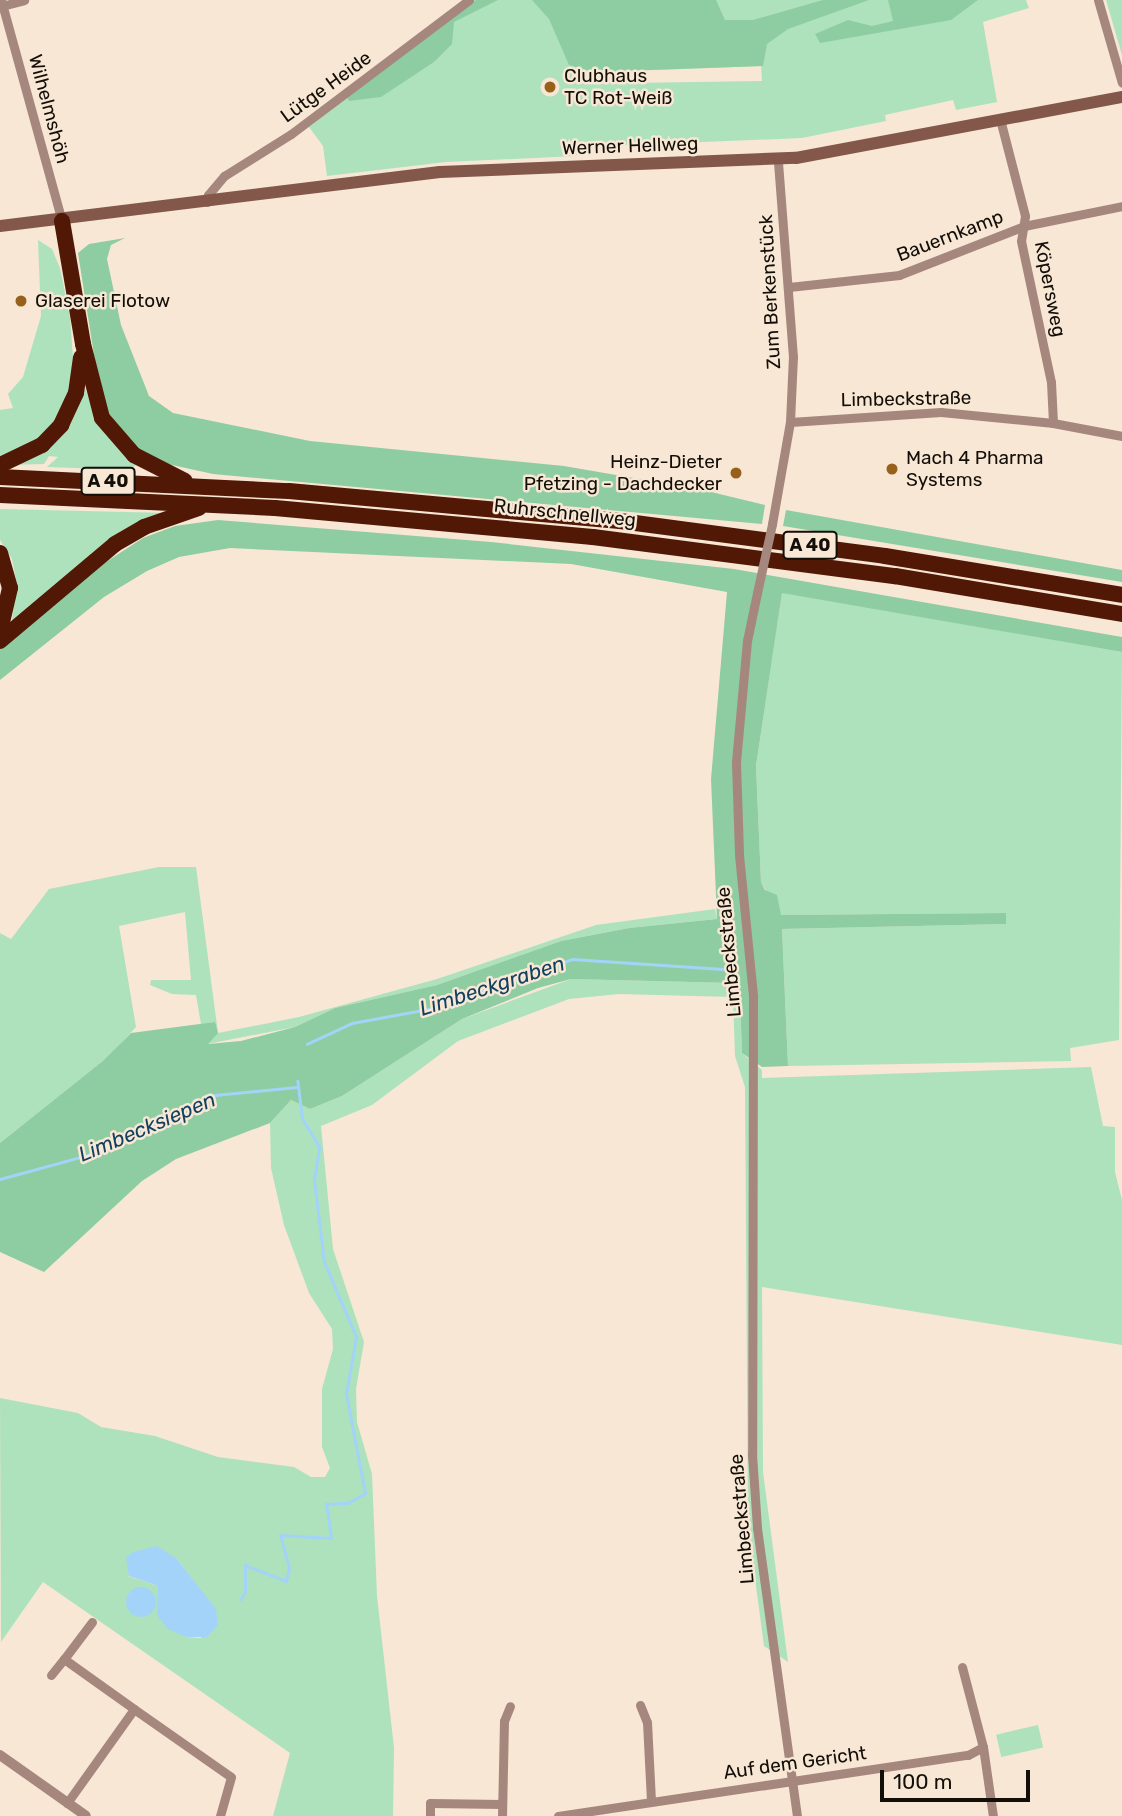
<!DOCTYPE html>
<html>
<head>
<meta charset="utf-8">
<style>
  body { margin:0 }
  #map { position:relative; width:1122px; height:1816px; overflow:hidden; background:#f7e7d4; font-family:Rubik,sans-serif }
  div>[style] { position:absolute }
  .green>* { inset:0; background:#aee2bd; transform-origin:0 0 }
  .forest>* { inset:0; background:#8ecda1 }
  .water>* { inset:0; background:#a3d3f8 }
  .round { border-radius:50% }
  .stream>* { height:2.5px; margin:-1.25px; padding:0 1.25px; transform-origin:1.25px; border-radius:1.25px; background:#a3d3f8 }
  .minor>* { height:9px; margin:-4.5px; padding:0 4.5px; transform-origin:4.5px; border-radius:4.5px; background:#a6877e }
  .tertiary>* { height:10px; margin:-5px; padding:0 5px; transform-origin:5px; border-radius:5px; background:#a6877e }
  .secondary>* { height:12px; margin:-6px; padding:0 6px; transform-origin:6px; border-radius:6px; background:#83584b }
  .motorway>* { height:16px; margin:-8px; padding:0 8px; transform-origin:8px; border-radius:8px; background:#511806 }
  .minor-bridge>* { height:9px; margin:-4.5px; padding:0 4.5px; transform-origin:4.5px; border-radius:4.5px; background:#a6877e }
  .dots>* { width:19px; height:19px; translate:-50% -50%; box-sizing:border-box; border:4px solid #f7e7d4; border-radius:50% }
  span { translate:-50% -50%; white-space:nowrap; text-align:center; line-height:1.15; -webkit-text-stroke:5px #f7e7d4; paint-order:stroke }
  .shield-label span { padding:2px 5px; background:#f7e7d4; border:2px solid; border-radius:5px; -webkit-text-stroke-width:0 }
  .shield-label { font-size:18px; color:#130e08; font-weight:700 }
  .poi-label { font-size:19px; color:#130e08 }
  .left { translate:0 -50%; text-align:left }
  .right { translate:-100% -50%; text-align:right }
  .street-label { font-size:19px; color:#130e08 }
  .water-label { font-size:21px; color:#12415f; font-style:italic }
  .scale { position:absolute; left:880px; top:1770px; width:150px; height:32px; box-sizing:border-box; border:4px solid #130e08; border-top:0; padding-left:9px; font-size:21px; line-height:24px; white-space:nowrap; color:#130e08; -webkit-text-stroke:5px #f7e7d4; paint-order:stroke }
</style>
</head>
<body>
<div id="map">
  <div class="green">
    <div style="clip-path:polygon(evenodd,473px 0,1026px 0,1029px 8px,983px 22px,997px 102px,956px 110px,953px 100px,885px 115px,886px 121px,802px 138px,581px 147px,576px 156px,446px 162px,327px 176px,323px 146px,309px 127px,473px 0,761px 66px,762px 81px,629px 83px,630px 71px,761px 66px)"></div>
    <div style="clip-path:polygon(1106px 0,1122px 0,1122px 55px)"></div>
    <div style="clip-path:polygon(38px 240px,52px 249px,60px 268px,70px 317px,74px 371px,68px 399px,45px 435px,0 457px,0 410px,13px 408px,8px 394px,23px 377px,41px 316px)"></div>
    <div style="clip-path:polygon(83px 382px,98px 425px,137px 464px,130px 470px,47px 467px,58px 457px,49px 456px,44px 464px,8px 465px,64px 432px,75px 414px)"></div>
    <div style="clip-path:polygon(0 509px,169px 513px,121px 531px,11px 626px,17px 585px,12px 559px,0 540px)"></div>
    <div style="clip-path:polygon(782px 592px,1122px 652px,1119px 1040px,1070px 1048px,1071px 1061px,788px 1066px,782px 929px,1005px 924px,1006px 913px,781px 915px,761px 882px,756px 766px)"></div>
    <div style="clip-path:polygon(159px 867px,196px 867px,218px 1033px,299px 1017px,437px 979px,596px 925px,715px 909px,717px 919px,629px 928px,561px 941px,437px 985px,335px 1008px,295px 1027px,207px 1044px,215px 1022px,201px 1024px,196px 995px,172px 994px,150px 985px,151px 980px,191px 980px,185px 912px,119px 926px,136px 1027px,104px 1061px,0 1143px,0 933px,11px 939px,49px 889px)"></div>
    <div style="clip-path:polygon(evenodd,571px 979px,732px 983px,740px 997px,742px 1053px,762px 1070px,762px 1078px,1091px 1067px,1103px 1126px,1115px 1127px,1115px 1172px,1122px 1200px,1122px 1345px,762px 1287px,763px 1472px,788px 1662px,764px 1646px,748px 1526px,745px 1087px,735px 1056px,733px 997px,619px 994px,569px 999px,458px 1041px,372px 1105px,321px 1126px,333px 1249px,364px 1342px,356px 1389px,357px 1422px,372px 1474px,377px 1596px,394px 1748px,393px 1816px,273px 1816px,290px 1753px,43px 1582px,1px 1642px,0 1398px,78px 1413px,101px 1427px,155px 1436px,218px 1457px,294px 1467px,311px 1477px,325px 1477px,330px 1468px,322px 1447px,322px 1389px,333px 1349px,332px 1329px,309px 1293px,284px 1225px,271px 1168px,270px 1123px,291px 1100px,310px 1109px,342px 1096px,462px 1019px,571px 979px,177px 1559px,203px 1593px,201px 1638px,187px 1637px,160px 1605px,158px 1586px,128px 1576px,177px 1559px)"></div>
    <div style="left:1038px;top:1725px;width:23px;height:43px;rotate:77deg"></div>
  </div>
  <div class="forest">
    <div style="clip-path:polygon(476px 0,498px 0,454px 22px,452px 44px,434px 62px,381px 97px,349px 101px,347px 97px)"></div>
    <div style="clip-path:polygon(532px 0,716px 0,725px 20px,753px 20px,823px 0,869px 0,788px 29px,767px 44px,763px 66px,593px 72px,569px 65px,549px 19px)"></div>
    <div style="clip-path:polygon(888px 0,978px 0,951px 20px,820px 43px,815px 34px,848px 20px,872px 26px,893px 21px)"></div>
    <div style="clip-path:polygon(125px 238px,111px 245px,107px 259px,121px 325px,149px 396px,173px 413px,310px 441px,564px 466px,703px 490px,765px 505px,762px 524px,213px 474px,163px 463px,136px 449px,102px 406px,78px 253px,89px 244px)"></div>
    <div style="clip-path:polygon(786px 510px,1122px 570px,1122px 582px,783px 526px)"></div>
    <div style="clip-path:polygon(218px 520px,491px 542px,734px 569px,1122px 637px,1122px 652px,782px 593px,756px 766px,761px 882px,765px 890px,777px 895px,781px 915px,1006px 913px,1006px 924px,782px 929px,788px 1066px,762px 1067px,742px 1053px,740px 997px,733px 997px,732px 983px,571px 979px,538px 988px,462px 1019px,342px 1096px,310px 1109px,291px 1100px,270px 1123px,176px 1159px,142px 1181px,44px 1272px,0 1252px,0 1143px,103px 1061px,131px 1033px,215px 1022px,218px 1033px,208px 1044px,241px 1041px,295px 1027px,335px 1008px,437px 985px,561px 941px,629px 928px,717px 919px,711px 779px,727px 592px,571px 564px,230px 548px,179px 557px,147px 571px,104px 597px,0 680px,0 648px,106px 562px,143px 538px,175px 526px)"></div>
  </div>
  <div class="water">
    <div style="clip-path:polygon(157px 1546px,177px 1559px,216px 1609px,218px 1625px,207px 1637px,187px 1637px,168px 1629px,157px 1615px,158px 1586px,129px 1576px,126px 1558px,133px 1552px)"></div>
    <div class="round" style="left:126px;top:1587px;width:30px;height:30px"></div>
  </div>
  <div class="stream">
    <div style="left:307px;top:1044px;width:50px;rotate:-25deg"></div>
    <div style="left:352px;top:1023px;width:83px;rotate:-10.4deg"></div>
    <div style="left:434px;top:1008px;width:146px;rotate:-19.5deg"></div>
    <div style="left:572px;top:959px;width:151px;rotate:3.8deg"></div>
    <div style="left:0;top:1179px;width:91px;rotate:-15.3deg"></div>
    <div style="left:88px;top:1155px;width:140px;rotate:-25.3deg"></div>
    <div style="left:215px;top:1095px;width:81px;rotate:-5.6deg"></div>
    <div style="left:240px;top:1600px;width:9px;rotate:-58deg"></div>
    <div style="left:245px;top:1592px;width:27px;rotate:-90deg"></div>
    <div style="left:245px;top:1565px;width:44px;rotate:21.3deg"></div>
    <div style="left:286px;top:1581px;width:13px;rotate:-77deg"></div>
    <div style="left:289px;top:1568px;width:34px;rotate:-105deg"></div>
    <div style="left:280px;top:1535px;width:51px;rotate:3.4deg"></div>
    <div style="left:331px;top:1538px;width:34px;rotate:-98deg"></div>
    <div style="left:326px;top:1504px;width:22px;rotate:-3deg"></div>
    <div style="left:348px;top:1503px;width:20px;rotate:-30deg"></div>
    <div style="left:365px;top:1493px;width:101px;rotate:-100.9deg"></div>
    <div style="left:346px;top:1394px;width:58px;rotate:-80deg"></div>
    <div style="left:356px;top:1337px;width:82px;rotate:-113.1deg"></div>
    <div style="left:324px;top:1262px;width:83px;rotate:-97deg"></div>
    <div style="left:314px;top:1180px;width:33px;rotate:-81deg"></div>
    <div style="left:319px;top:1147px;width:33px;rotate:-121deg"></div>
    <div style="left:302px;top:1119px;width:38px;rotate:-97deg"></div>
  </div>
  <div class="minor">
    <div style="left:1px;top:0;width:229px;rotate:74.6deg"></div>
    <div style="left:1098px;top:0;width:86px;rotate:73.9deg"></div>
    <div style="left:2px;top:6px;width:23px;rotate:-15deg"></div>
    <div style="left:1001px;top:123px;width:96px;rotate:75.5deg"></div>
    <div style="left:1025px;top:216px;width:25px;rotate:99deg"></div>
    <div style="left:1021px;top:241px;width:144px;rotate:78deg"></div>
    <div style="left:1051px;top:382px;width:41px;rotate:87.2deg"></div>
    <div style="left:207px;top:202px;width:7px;rotate:-82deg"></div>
    <div style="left:208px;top:195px;width:25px;rotate:-50deg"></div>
    <div style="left:224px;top:176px;width:79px;rotate:-32.1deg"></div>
    <div style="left:291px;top:134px;width:223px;rotate:-37deg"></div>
    <div style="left:789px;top:287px;width:111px;rotate:-6.2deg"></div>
    <div style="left:899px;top:275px;width:134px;rotate:-21.4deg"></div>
    <div style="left:1024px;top:226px;width:100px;rotate:-11.5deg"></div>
    <div style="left:790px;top:422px;width:151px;rotate:-3.8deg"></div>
    <div style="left:941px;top:412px;width:113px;rotate:5.6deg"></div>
    <div style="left:1053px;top:423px;width:70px;rotate:10.7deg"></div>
    <div style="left:772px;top:524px;width:104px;rotate:-80deg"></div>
    <div style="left:790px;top:422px;width:65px;rotate:-87.4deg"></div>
    <div style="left:793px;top:357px;width:198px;rotate:-94.4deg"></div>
    <div style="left:757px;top:593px;width:49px;rotate:101.8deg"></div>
    <div style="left:747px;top:641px;width:122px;rotate:95.2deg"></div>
    <div style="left:736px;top:763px;width:92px;rotate:88.1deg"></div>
    <div style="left:739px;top:855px;width:142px;rotate:84.3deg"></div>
    <div style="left:753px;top:996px;width:458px;rotate:90.1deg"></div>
    <div style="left:752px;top:1454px;width:74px;rotate:86.1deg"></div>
    <div style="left:757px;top:1528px;width:291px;rotate:82.1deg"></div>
    <div style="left:92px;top:1622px;width:46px;rotate:127.1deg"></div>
    <div style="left:64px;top:1659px;width:86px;rotate:35.5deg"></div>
    <div style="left:962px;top:1667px;width:83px;rotate:75.3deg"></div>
    <div style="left:983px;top:1747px;width:70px;rotate:81.8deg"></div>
    <div style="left:51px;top:1675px;width:21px;rotate:-51deg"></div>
    <div style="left:640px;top:1705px;width:18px;rotate:68deg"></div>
    <div style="left:647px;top:1722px;width:78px;rotate:87.1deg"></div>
    <div style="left:67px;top:1803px;width:115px;rotate:-54.5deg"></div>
    <div style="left:134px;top:1709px;width:118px;rotate:35deg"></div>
    <div style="left:231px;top:1777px;width:41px;rotate:105.8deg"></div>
    <div style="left:430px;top:1816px;width:13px;rotate:-90deg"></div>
    <div style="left:430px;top:1803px;width:72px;rotate:0.8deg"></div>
    <div style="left:502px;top:1816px;width:95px;rotate:-88.8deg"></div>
    <div style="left:504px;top:1721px;width:16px;rotate:-68deg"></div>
    <div style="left:558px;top:1816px;width:415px;rotate:-8.5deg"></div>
    <div style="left:968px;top:1755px;width:17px;rotate:-28deg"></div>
  </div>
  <div class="tertiary">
    <div style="left:0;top:1755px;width:105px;rotate:35.3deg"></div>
  </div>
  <div class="secondary">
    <div style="left:0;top:226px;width:443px;rotate:-7deg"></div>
    <div style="left:440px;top:172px;width:356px;rotate:-2.3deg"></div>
    <div style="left:796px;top:158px;width:332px;rotate:-10.6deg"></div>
  </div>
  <div class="motorway">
    <div style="left:62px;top:221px;width:125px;rotate:80.3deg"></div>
    <div style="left:83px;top:344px;width:76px;rotate:75.6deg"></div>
    <div style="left:102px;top:418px;width:49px;rotate:49.1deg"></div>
    <div style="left:134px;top:455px;width:57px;rotate:27deg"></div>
    <div style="left:0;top:465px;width:47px;rotate:-25.5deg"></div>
    <div style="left:42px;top:445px;width:28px;rotate:-46deg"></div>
    <div style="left:61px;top:425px;width:35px;rotate:-65deg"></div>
    <div style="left:76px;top:393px;width:36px;rotate:-82deg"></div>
    <div style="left:0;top:477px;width:289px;rotate:2.8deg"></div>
    <div style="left:289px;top:491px;width:332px;rotate:5.2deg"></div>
    <div style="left:620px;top:521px;width:267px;rotate:7.5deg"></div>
    <div style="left:885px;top:556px;width:240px;rotate:9.3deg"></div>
    <div style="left:0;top:495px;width:275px;rotate:2.7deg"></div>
    <div style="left:275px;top:508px;width:319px;rotate:5.2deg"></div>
    <div style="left:593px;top:537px;width:305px;rotate:7.4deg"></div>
    <div style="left:895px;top:576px;width:230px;rotate:9.5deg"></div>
    <div style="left:0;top:553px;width:36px;rotate:74deg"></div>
    <div style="left:10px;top:588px;width:44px;rotate:103.1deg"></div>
    <div style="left:0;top:641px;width:150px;rotate:-40.1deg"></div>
    <div style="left:115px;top:544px;width:34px;rotate:-30deg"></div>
    <div style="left:144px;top:527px;width:58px;rotate:-19.1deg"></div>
  </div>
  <div class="minor-bridge">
    <div style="left:757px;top:593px;width:71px;rotate:-77.7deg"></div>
  </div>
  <div class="dots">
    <div style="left:550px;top:87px;background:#98611b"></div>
    <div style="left:21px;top:301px;background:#98611b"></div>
    <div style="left:892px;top:469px;background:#98611b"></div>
    <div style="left:736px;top:473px;background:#98611b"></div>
  </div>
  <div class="shield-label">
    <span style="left:108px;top:481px">A 40</span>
    <span style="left:810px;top:545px">A 40</span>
  </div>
  <div class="poi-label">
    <span class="left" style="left:564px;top:87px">Clubhaus<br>TC Rot-Weiß</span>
    <span class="left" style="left:35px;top:301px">Glaserei Flotow</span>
    <span class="left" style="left:906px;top:469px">Mach 4 Pharma<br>Systems</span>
    <span class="right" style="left:722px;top:473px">Heinz-Dieter<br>Pfetzing - Dachdecker</span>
  </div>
  <div class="street-label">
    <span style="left:326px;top:87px;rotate:-36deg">Lütge Heide</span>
    <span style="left:49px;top:109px;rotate:75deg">Wilhelmshöh</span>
    <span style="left:630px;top:146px;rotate:-2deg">Werner Hellweg</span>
    <span style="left:950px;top:236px;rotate:-21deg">Bauernkamp</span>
    <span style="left:1050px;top:289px;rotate:79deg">Köpersweg</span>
    <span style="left:770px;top:292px;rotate:-93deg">Zum Berkenstück</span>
    <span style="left:906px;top:399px;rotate:-1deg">Limbeckstraße</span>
    <span style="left:565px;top:513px;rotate:6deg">Ruhrschnellweg</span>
    <span style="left:729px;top:952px;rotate:-95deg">Limbeckstraße</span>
    <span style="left:742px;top:1519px;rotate:-95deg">Limbeckstraße</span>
    <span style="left:795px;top:1763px;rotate:-8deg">Auf dem Gericht</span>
  </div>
  <div class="water-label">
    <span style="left:492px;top:986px;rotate:-18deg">Limbeckgraben</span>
    <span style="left:147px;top:1127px;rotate:-23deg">Limbecksiepen</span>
  </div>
  <div class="scale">100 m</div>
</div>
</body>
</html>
